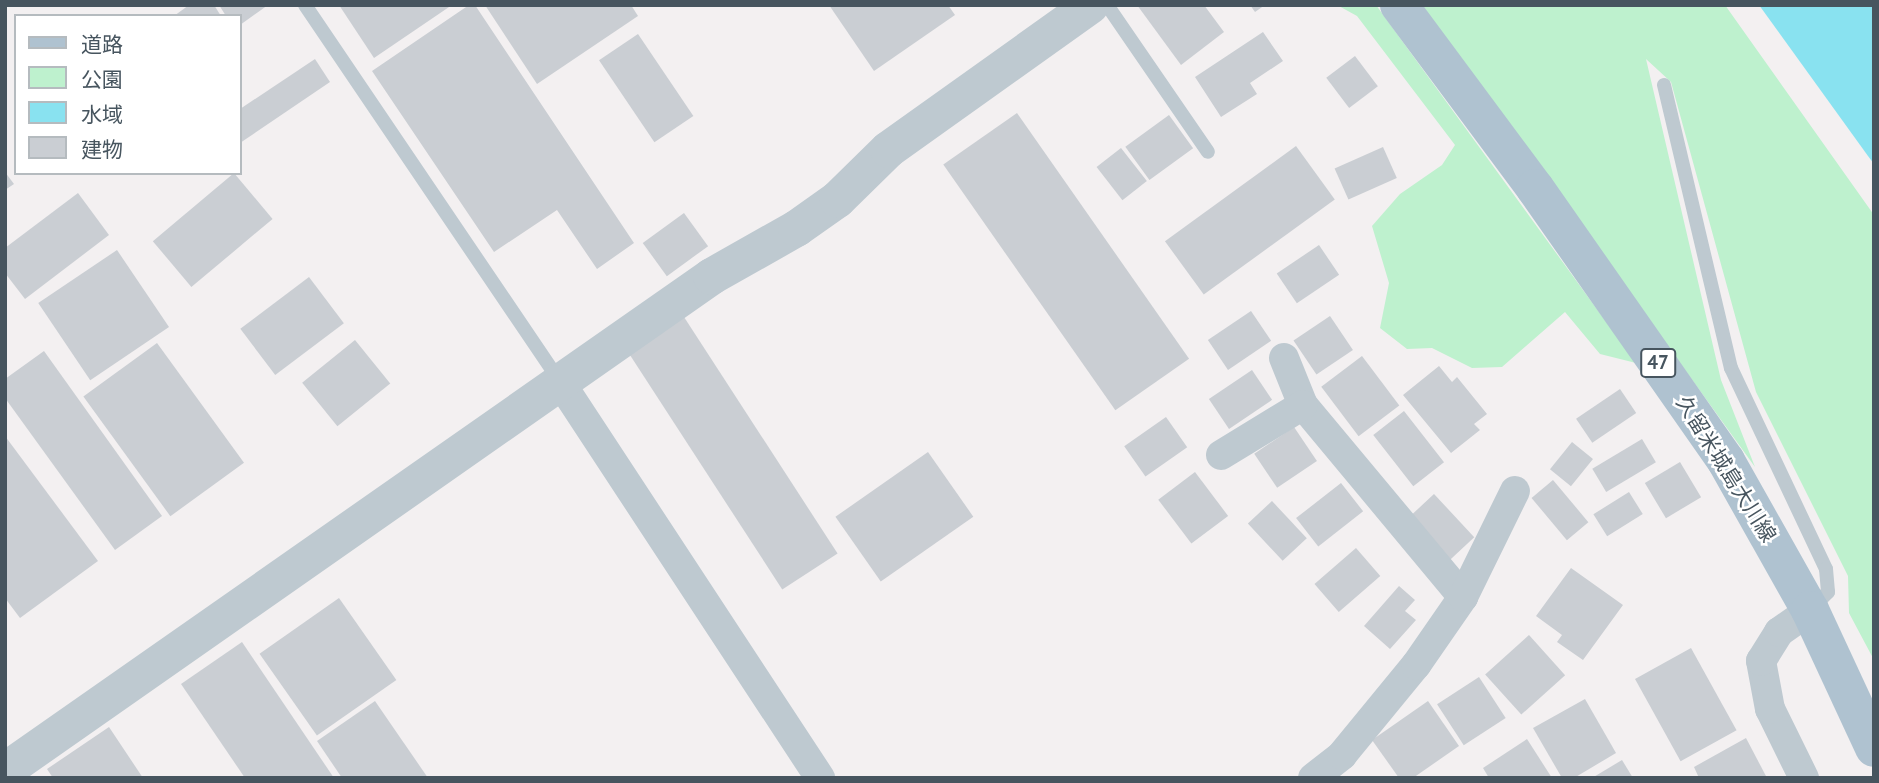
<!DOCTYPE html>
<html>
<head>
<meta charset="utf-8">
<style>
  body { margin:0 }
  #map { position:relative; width:1879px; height:783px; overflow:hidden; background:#f3f0f1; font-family:"PT Sans","Noto Sans JP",sans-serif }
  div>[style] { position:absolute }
  .green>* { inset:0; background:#bef1ce }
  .water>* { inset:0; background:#89e2f0 }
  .building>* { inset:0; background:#caced3; transform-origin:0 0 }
  .service>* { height:14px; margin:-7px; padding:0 7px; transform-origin:7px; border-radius:7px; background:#bec9d0 }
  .minor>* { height:30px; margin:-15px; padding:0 15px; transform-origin:15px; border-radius:15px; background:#bec9d0 }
  .tertiary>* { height:37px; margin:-18.5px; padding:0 18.5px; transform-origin:18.5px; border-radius:18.5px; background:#bec9d0 }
  .primary>* { height:38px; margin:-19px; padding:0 19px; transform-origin:19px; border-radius:19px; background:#afc2d0 }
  span { translate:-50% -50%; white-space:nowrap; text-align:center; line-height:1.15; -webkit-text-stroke:5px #fff; paint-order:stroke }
  .shield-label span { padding:2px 5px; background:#fff; border:2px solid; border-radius:5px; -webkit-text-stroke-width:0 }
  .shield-label { font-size:19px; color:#47555f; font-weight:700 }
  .street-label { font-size:21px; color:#47555f }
  .frame { position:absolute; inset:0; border:7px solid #47555f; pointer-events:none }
  .legend { position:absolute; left:14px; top:14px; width:228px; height:161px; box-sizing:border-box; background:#fff; border:2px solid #b5bbbf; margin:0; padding:9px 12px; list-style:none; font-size:21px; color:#47555f }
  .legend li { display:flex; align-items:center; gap:14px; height:35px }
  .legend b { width:35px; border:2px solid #b5bbbf }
</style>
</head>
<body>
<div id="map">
  <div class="green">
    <div style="clip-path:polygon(1337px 5px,1376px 5px,1636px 363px,1600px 354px,1565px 312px,1502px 367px,1472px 368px,1432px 348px,1407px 349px,1380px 328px,1389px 283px,1372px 226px,1400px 194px,1442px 165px,1455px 145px,1357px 16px)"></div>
    <div style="clip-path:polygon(1422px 5px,1725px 5px,1874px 215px,1874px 660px,1849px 613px,1848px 576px,1756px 392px,1671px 82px,1646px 59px,1721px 380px,1755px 467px)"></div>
  </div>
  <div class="water">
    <div style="clip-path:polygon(1759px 5px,1874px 5px,1874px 164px,1868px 156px)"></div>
  </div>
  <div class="building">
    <div style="clip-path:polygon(189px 5px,214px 5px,221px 16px,174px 16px)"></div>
    <div style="clip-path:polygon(219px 5px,268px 5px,240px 25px,240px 16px,226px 16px)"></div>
    <div style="clip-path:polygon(339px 5px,452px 5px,374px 58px)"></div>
    <div style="clip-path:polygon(469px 5px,475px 5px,634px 243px,597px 269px,557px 210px,494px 252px,372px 71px)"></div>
    <div style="clip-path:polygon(485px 5px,631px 5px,638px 16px,537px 84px)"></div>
    <div style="clip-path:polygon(829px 5px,948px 5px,955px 15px,874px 71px)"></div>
    <div style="clip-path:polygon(1137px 5px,1204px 5px,1224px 32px,1181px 65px)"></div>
    <div style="clip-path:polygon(1250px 5px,1265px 5px,1255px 12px)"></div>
    <div style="clip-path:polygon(1263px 32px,1283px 61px,1250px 83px,1257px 94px,1221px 117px,1195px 77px)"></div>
    <div style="left:638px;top:34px;width:99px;height:47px;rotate:56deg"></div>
    <div style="left:1355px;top:56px;width:38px;height:36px;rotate:53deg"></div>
    <div style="clip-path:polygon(315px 59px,330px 82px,240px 143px,240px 109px)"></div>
    <div style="left:1017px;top:113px;width:300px;height:90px;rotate:55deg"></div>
    <div style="left:1169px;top:115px;width:41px;height:54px;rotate:54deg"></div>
    <div style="left:1296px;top:146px;width:66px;height:162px;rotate:54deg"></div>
    <div style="left:1383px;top:147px;width:34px;height:53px;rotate:66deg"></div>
    <div style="left:1121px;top:148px;width:42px;height:31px;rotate:52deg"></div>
    <div style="clip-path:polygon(5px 172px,14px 184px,5px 190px)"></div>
    <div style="left:234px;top:173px;width:60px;height:106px;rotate:50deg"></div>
    <div style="clip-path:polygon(78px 193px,109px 235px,25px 299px,5px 273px,5px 248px)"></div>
    <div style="left:684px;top:213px;width:41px;height:51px;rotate:54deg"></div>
    <div style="left:1319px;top:245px;width:36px;height:51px;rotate:56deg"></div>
    <div style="left:117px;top:250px;width:93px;height:95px;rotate:56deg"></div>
    <div style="left:309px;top:277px;width:58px;height:86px;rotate:53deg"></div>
    <div style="left:1251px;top:311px;width:36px;height:52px;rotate:56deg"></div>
    <div style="left:1330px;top:316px;width:41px;height:44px;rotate:56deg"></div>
    <div style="left:684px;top:317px;width:282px;height:66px;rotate:57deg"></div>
    <div style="left:355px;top:340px;width:56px;height:68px;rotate:51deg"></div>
    <div style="left:157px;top:343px;width:148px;height:91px;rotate:54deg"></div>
    <div style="clip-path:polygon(44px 351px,162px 516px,115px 550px,5px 398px,5px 379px)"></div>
    <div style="left:1362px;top:356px;width:62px;height:51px;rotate:53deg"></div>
    <div style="clip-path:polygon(1439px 366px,1452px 382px,1457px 377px,1487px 414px,1474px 424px,1480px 430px,1451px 453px,1403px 395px)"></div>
    <div style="left:1252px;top:370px;width:36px;height:52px;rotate:56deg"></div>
    <div style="left:1620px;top:389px;width:29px;height:53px;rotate:56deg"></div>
    <div style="left:1404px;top:411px;width:65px;height:39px;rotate:52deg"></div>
    <div style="left:1166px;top:417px;width:37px;height:51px;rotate:55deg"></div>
    <div style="left:1294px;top:427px;width:41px;height:48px;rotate:56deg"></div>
    <div style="clip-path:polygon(5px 436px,98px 561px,20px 618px,5px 598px)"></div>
    <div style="left:1642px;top:439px;width:27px;height:58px;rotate:59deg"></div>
    <div style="left:1572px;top:442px;width:27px;height:35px;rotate:39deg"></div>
    <div style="left:928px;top:452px;width:79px;height:113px;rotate:55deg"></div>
    <div style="left:1680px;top:462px;width:41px;height:41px;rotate:59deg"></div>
    <div style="left:1195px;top:472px;width:55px;height:46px;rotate:53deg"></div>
    <div style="left:1553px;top:480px;width:55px;height:28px;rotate:50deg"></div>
    <div style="left:1341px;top:483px;width:36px;height:57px;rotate:52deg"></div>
    <div style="left:1629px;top:492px;width:26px;height:42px;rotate:58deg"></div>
    <div style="left:1434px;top:494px;width:59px;height:33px;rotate:47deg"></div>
    <div style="left:1272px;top:501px;width:51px;height:33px;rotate:47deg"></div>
    <div style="left:1356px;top:548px;width:37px;height:55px;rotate:49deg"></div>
    <div style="clip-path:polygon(1571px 568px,1623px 605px,1583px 660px,1557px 642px,1562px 635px,1536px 616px)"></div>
    <div style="clip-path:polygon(1399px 586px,1415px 600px,1405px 611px,1416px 620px,1390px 649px,1364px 626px)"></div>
    <div style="left:339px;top:598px;width:100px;height:97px;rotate:55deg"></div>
    <div style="left:1529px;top:635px;width:54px;height:59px;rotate:48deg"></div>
    <div style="clip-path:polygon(242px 642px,334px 778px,245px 778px,181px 684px)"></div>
    <div style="left:1691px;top:648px;width:94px;height:64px;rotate:61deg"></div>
    <div style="left:1479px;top:677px;width:49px;height:50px;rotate:57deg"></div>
    <div style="clip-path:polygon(1585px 699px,1616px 753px,1574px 778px,1562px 778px,1533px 728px)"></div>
    <div style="clip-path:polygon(375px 701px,428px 778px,342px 778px,317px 741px)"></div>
    <div style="clip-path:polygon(1428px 701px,1459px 746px,1413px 778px,1399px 778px,1372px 740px)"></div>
    <div style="clip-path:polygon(109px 727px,143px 778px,53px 778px,47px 769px)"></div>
    <div style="clip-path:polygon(1746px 738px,1767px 778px,1699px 778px,1694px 767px)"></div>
    <div style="clip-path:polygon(1527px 739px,1552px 778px,1489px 778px,1483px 768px)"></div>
    <div style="clip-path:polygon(1622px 760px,1633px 778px,1592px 778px)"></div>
  </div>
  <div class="service">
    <div style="left:305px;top:5px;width:454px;rotate:55.9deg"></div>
    <div style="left:1107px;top:5px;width:178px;rotate:55.5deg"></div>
    <div style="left:1664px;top:85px;width:291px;rotate:76.7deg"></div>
    <div style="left:1731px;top:368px;width:222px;rotate:64.7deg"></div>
    <div style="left:1826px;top:569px;width:23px;rotate:85deg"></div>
    <div style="left:1828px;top:592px;width:23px;rotate:135deg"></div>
  </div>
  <div class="minor">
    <div style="left:1284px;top:358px;width:51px;rotate:68deg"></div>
    <div style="left:1303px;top:405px;width:250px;rotate:50.2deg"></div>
    <div style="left:560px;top:382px;width:474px;rotate:56.7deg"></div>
    <div style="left:1221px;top:455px;width:96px;rotate:-31.4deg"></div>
    <div style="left:1313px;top:778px;width:37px;rotate:-38deg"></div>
    <div style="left:1342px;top:755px;width:117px;rotate:-50.6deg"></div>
    <div style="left:1416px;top:665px;width:83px;rotate:-55.3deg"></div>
    <div style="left:1463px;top:597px;width:118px;rotate:-63.9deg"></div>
    <div style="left:1804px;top:778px;width:77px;rotate:-116.2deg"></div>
    <div style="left:1770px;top:709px;width:49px;rotate:-100.6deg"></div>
    <div style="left:1761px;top:661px;width:34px;rotate:-58deg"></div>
    <div style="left:1779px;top:632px;width:38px;rotate:-35deg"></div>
  </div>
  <div class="tertiary">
    <div style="left:5px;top:770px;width:862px;rotate:-34.98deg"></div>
    <div style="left:711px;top:276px;width:98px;rotate:-29.5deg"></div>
    <div style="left:796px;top:228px;width:50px;rotate:-35.3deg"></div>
    <div style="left:837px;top:199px;width:71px;rotate:-44.4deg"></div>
    <div style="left:888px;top:149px;width:248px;rotate:-35.5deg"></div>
  </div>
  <div class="primary">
    <div style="left:1399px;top:5px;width:228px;rotate:53.4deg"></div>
    <div style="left:1535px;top:188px;width:333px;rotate:55deg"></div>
    <div style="left:1726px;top:461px;width:171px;rotate:60.6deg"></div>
    <div style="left:1810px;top:610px;width:152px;rotate:65.1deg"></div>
  </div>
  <div class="shield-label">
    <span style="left:1658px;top:363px">47</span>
  </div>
  <div class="street-label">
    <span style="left:1726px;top:469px;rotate:58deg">久留米城島大川線</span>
  </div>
  <div class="frame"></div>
  <ul class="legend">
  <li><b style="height:9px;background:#afc2d0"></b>道路</li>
  <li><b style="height:19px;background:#bef1ce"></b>公園</li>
  <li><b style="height:19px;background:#89e2f0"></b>水域</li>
  <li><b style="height:19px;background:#caced3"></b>建物</li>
  </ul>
</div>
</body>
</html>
